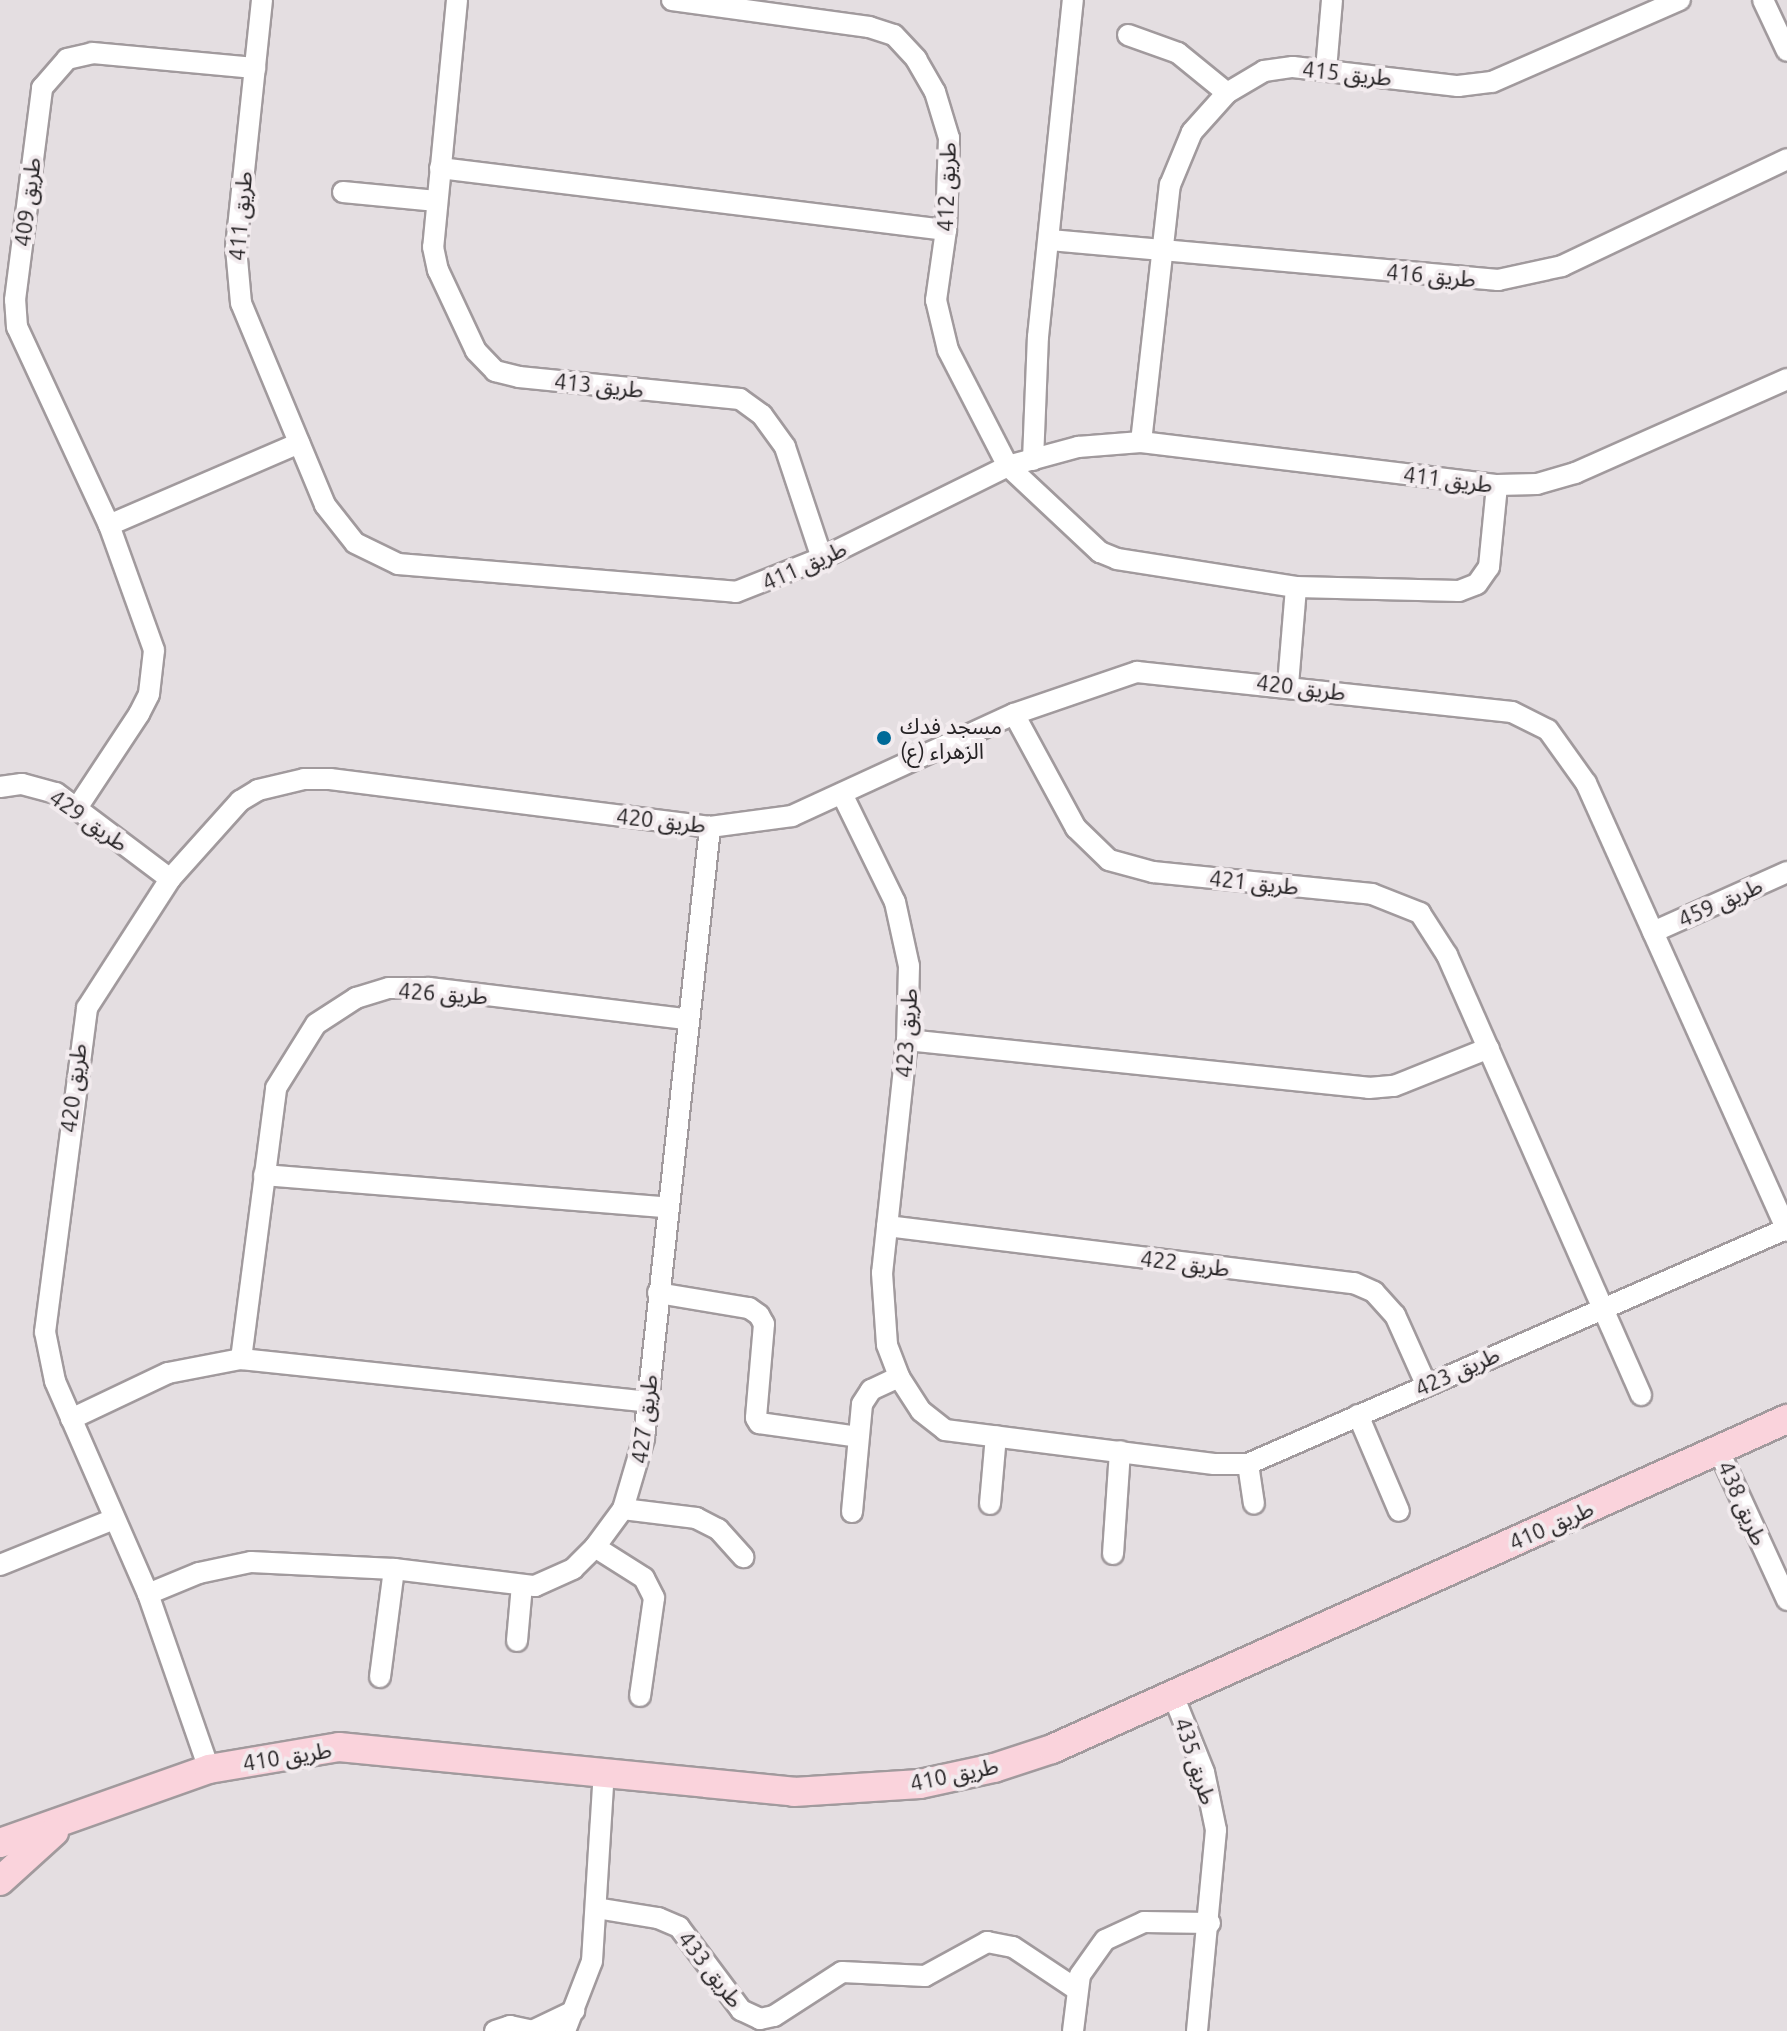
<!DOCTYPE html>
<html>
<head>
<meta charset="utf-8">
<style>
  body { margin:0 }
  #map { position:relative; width:1787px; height:2031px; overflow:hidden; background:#e4dee1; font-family:Ubuntu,"Noto Sans Arabic",sans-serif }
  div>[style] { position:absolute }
  .roads { filter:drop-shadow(2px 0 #a19a9d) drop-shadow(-2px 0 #a19a9d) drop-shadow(0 2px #a19a9d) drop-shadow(0 -2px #a19a9d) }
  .street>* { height:20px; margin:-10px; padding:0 10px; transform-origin:10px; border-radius:10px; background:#fff }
  .secondary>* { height:28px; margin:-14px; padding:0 14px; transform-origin:14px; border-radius:14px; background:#fad3dc }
  .dots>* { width:22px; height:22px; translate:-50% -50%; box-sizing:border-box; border:4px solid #f2ebee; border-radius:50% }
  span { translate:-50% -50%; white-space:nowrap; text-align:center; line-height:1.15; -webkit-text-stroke:8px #f2ebee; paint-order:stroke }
  .street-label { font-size:22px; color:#252224 }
  .poi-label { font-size:22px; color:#252224 }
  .left { translate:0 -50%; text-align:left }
</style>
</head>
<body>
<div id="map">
  <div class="roads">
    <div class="street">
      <div style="left:262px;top:0;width:249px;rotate:96deg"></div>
      <div style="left:236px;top:248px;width:55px;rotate:84.8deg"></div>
      <div style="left:241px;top:303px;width:219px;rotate:67.4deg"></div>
      <div style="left:325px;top:505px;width:48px;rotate:51.7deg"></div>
      <div style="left:355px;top:543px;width:48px;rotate:26deg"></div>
      <div style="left:398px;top:564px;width:339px;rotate:4.7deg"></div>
      <div style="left:736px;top:592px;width:92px;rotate:-21.6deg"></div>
      <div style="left:822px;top:558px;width:208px;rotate:-26.3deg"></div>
      <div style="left:1008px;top:466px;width:73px;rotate:-15.2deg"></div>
      <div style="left:1078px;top:447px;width:63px;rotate:-4.5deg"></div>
      <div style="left:1141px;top:442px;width:359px;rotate:6.9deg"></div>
      <div style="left:1497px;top:485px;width:40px;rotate:-1.4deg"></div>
      <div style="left:1537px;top:484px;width:40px;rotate:-16deg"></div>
      <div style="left:1575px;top:473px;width:232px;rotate:-23.9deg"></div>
      <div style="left:457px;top:0;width:248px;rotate:95.5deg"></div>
      <div style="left:433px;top:247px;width:24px;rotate:78deg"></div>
      <div style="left:438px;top:270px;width:89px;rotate:64.9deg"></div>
      <div style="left:476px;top:351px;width:28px;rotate:46deg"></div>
      <div style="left:495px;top:371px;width:25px;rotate:14deg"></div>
      <div style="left:519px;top:377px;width:222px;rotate:5.7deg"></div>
      <div style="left:740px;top:399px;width:27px;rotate:36deg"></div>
      <div style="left:762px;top:415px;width:39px;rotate:54deg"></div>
      <div style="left:785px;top:447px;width:117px;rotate:71.6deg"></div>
      <div style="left:672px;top:0;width:199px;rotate:7.8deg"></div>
      <div style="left:869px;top:27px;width:26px;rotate:18deg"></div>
      <div style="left:894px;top:35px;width:33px;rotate:47deg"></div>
      <div style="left:916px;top:59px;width:38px;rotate:60deg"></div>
      <div style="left:935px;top:92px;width:48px;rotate:73.1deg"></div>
      <div style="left:949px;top:138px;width:92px;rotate:91.9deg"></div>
      <div style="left:946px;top:230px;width:71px;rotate:98.1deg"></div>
      <div style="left:936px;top:300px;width:51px;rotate:76.5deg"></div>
      <div style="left:948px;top:350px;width:131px;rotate:62.7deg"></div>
      <div style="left:1008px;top:466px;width:126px;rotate:43.1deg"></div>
      <div style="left:1100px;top:552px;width:18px;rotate:22deg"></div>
      <div style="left:1117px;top:559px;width:181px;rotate:8.9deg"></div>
      <div style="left:1296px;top:587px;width:163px;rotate:1.4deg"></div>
      <div style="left:1459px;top:591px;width:19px;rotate:-21deg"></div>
      <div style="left:1477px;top:584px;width:21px;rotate:-55deg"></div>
      <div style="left:1489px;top:567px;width:82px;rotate:-84.4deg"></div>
      <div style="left:1763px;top:0;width:56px;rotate:64.8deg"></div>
      <div style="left:1128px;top:35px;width:53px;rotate:19.8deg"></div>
      <div style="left:1178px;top:53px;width:63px;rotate:39.2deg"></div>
      <div style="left:1326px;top:70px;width:70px;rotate:-85.1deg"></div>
      <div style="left:440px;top:168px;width:510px;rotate:6.99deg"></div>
      <div style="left:343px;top:192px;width:94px;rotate:5.5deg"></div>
      <div style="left:1050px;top:240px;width:450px;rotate:5.1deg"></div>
      <div style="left:1498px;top:280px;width:66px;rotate:-12.3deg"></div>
      <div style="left:1562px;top:266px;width:249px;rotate:-25.4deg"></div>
      <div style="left:1141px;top:442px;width:259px;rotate:-83.6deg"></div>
      <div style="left:1170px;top:185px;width:57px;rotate:-67.5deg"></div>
      <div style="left:1192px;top:132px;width:52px;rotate:-48.1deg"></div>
      <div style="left:1227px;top:93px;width:43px;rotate:-30.7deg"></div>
      <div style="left:1264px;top:71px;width:29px;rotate:-8deg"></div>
      <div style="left:1293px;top:67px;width:166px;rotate:6.6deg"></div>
      <div style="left:1458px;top:86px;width:34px;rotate:-7deg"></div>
      <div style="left:1492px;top:82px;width:205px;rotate:-23.6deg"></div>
      <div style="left:1033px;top:460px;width:123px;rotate:-87.7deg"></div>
      <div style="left:1038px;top:337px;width:339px;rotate:-84.1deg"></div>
      <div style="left:109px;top:525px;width:207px;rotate:-23.3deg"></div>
      <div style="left:1288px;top:685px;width:98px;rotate:-85.3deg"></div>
      <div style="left:1014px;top:714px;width:130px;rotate:61.5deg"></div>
      <div style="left:1076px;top:828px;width:46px;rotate:44.1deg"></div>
      <div style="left:1109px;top:860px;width:46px;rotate:15.3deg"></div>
      <div style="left:1153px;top:872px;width:220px;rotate:5.7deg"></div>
      <div style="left:1372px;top:894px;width:52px;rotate:21.6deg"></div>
      <div style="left:1420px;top:913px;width:50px;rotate:57.3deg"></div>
      <div style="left:1447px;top:955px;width:481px;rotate:66.2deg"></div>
      <div style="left:0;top:787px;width:22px;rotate:-8deg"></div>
      <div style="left:22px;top:784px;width:35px;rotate:15deg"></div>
      <div style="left:56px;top:793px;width:143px;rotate:37deg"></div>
      <div style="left:843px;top:796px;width:118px;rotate:63.9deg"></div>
      <div style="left:895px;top:902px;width:66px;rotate:77.7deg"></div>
      <div style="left:909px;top:966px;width:74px;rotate:91.5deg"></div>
      <div style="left:907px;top:1040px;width:234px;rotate:96.1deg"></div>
      <div style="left:882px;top:1273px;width:72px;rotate:86deg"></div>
      <div style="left:887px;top:1345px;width:34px;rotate:69deg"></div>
      <div style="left:899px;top:1377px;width:40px;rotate:57.1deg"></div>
      <div style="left:921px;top:1411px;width:31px;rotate:38deg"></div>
      <div style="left:945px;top:1430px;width:271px;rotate:7.2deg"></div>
      <div style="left:1214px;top:1464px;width:34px"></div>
      <div style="left:1248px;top:1464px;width:587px;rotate:-23.6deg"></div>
      <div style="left:77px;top:808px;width:113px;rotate:-56.6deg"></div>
      <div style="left:139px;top:714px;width:22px;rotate:-63deg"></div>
      <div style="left:149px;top:694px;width:44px;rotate:-83.5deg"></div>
      <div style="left:154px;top:650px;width:133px;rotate:-109.8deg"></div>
      <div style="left:109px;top:525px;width:218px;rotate:-114.9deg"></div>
      <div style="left:17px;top:327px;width:27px;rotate:-94deg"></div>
      <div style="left:15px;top:300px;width:214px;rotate:-82.7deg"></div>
      <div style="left:42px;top:88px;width:38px;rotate:-49deg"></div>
      <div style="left:67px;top:59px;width:26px;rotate:-13deg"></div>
      <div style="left:92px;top:53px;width:164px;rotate:5.3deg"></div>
      <div style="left:1653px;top:932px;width:147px;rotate:-24.1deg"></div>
      <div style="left:907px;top:1040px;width:464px;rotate:5.9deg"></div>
      <div style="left:1369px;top:1088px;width:25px;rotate:-5deg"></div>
      <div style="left:1394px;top:1086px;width:102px;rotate:-21.8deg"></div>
      <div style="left:264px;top:1175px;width:403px;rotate:4.6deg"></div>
      <div style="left:887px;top:1226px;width:470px;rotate:7deg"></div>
      <div style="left:1354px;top:1283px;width:22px;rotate:24deg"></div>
      <div style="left:1374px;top:1292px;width:31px;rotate:48deg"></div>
      <div style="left:1395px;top:1315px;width:76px;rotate:65.8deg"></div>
      <div style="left:658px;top:1293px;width:92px;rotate:9.4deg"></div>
      <div style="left:749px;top:1308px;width:12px;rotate:35deg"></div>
      <div style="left:759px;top:1315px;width:10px;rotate:61deg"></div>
      <div style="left:764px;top:1324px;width:94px;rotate:94.9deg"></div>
      <div style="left:756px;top:1418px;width:6px;rotate:59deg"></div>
      <div style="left:759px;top:1423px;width:100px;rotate:8deg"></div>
      <div style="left:241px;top:1359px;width:273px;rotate:-82.6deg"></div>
      <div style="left:276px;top:1088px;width:75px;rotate:-58deg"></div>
      <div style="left:316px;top:1024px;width:48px;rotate:-33deg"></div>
      <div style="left:356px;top:998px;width:34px;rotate:-17deg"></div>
      <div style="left:389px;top:988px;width:40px"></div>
      <div style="left:429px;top:988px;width:259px;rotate:6.9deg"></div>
      <div style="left:1358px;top:1415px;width:104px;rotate:66.9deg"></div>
      <div style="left:71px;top:1419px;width:107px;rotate:-25.4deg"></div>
      <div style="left:168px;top:1373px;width:74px;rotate:-10.9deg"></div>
      <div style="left:241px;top:1359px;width:408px;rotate:6deg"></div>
      <div style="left:1718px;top:1449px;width:166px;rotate:65.4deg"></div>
      <div style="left:1248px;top:1464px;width:40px;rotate:81.5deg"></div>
      <div style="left:990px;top:1504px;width:68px;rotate:-85deg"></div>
      <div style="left:623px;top:1509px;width:74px;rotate:7deg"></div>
      <div style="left:696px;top:1518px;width:25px;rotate:27deg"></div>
      <div style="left:718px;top:1529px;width:38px;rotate:48deg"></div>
      <div style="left:852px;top:1512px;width:108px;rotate:-84.7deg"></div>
      <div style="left:862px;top:1404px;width:17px;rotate:-57deg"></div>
      <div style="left:871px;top:1390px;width:31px;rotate:-25deg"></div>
      <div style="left:595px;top:1547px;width:58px;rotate:32.3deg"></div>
      <div style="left:644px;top:1578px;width:22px;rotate:63deg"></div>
      <div style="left:654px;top:1598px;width:99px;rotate:98.1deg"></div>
      <div style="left:1113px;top:1554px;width:103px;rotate:-86.1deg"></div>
      <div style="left:0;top:1565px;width:123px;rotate:-22deg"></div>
      <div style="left:148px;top:1594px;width:55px;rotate:-22.4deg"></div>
      <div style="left:199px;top:1573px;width:53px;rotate:-11.9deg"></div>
      <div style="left:251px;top:1562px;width:143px;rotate:2.8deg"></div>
      <div style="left:394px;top:1569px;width:142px;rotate:6.9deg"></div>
      <div style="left:535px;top:1586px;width:42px;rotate:-24.1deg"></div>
      <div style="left:573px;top:1569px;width:31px;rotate:-45deg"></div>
      <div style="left:595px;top:1547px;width:47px;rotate:-53.6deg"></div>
      <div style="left:623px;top:1509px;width:74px;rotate:-73.5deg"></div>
      <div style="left:644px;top:1438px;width:615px;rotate:-83.83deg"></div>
      <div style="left:517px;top:1641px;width:56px;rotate:-84.9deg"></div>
      <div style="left:380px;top:1677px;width:109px;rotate:-82.6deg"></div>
      <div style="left:1173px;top:1695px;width:83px;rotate:68.1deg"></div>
      <div style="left:1204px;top:1772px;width:59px;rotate:78.3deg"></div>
      <div style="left:1216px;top:1830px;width:202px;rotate:95.4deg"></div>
      <div style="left:209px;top:1769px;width:185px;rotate:-109.2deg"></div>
      <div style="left:148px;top:1594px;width:232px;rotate:-113.6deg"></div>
      <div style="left:55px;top:1381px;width:50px;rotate:-101.5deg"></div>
      <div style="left:45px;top:1332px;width:327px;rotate:-82.6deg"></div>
      <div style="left:87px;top:1008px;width:153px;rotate:-57.2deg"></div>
      <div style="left:170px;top:879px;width:105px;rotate:-48.1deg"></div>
      <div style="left:240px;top:801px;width:21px;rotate:-31deg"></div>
      <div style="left:258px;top:790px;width:47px;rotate:-13.4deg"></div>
      <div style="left:304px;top:779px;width:26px"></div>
      <div style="left:330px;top:779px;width:383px;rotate:7.2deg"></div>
      <div style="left:710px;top:827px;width:83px;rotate:-7.6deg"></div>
      <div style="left:792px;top:816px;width:244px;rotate:-24.7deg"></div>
      <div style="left:1014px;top:714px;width:130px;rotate:-18.9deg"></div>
      <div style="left:1137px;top:672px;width:377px;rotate:6.1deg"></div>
      <div style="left:1512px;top:712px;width:40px;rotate:26.6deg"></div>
      <div style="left:1548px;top:730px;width:65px;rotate:54.4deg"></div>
      <div style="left:1586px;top:783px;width:491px;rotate:65.8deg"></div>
      <div style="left:596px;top:1908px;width:63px;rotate:9.2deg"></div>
      <div style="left:658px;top:1918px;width:23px;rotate:23deg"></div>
      <div style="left:679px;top:1927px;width:104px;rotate:53.2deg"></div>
      <div style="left:741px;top:2010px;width:21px;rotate:25deg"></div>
      <div style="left:760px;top:2019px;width:14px;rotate:-12deg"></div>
      <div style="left:774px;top:2016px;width:81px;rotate:-32.9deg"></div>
      <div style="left:842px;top:1972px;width:83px;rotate:2.8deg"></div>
      <div style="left:925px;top:1976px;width:71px;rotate:-28.7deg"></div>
      <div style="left:987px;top:1942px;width:26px;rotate:11deg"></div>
      <div style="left:1013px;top:1947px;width:76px;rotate:33.7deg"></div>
      <div style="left:495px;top:2031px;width:16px;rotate:-18deg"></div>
      <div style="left:510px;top:2026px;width:24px;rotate:12deg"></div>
      <div style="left:532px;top:2031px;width:47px;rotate:-25.5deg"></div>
      <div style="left:565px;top:2031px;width:75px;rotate:-68.9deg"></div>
      <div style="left:592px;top:1961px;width:189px;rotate:-86.4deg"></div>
      <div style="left:1073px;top:2031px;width:56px;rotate:-82.9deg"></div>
      <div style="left:1080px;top:1975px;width:43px;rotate:-54.5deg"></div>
      <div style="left:1105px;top:1940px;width:43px;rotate:-24.8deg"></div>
      <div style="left:1144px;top:1922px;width:66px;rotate:0.9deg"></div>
    </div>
    <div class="secondary">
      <div style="left:0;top:1843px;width:222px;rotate:-19.5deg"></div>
      <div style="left:209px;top:1769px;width:132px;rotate:-9.6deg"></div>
      <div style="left:339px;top:1747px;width:457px;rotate:5.6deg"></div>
      <div style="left:794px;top:1792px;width:126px;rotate:-3.6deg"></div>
      <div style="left:920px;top:1784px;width:76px;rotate:-12.2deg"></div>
      <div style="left:994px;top:1768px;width:61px;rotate:-18.1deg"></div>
      <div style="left:1052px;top:1749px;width:806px;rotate:-24.18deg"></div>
      <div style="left:0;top:1881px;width:73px;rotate:-42.2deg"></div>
    </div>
  </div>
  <div class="dots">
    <div style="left:884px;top:738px;background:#006a98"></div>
  </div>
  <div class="street-label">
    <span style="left:1347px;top:73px;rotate:6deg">طريق 415</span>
    <span style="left:946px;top:187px;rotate:-88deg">طريق 412</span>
    <span style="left:27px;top:202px;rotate:-83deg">طريق 409</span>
    <span style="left:240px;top:216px;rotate:-85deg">طريق 411</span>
    <span style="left:1431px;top:275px;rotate:5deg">طريق 416</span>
    <span style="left:599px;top:385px;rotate:6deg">طريق 413</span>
    <span style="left:1448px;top:479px;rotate:7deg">طريق 411</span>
    <span style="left:804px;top:565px;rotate:-24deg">طريق 411</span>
    <span style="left:1301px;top:687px;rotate:7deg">طريق 420</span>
    <span style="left:89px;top:820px;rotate:35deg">طريق 429</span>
    <span style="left:661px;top:820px;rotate:6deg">طريق 420</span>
    <span style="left:1254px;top:882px;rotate:6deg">طريق 421</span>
    <span style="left:1720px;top:902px;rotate:-24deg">طريق 459</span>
    <span style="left:443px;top:993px;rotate:4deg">طريق 426</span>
    <span style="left:906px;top:1033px;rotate:-86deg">طريق 423</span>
    <span style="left:73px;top:1088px;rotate:-83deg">طريق 420</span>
    <span style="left:1185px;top:1263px;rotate:7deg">طريق 422</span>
    <span style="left:1457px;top:1371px;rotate:-24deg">طريق 423</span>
    <span style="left:644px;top:1419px;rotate:-83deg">طريق 427</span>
    <span style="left:1743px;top:1503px;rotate:66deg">طريق 438</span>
    <span style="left:1551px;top:1525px;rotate:-24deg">طريق 410</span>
    <span style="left:287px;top:1756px;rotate:-9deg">طريق 410</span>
    <span style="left:1196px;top:1761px;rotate:72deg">طريق 435</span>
    <span style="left:954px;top:1774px;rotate:-12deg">طريق 410</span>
    <span style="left:711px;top:1969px;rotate:52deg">طريق 433</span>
  </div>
  <div class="poi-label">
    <span class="left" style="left:900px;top:738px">مسجد فدك<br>الزهراء (ع)</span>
  </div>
</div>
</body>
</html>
